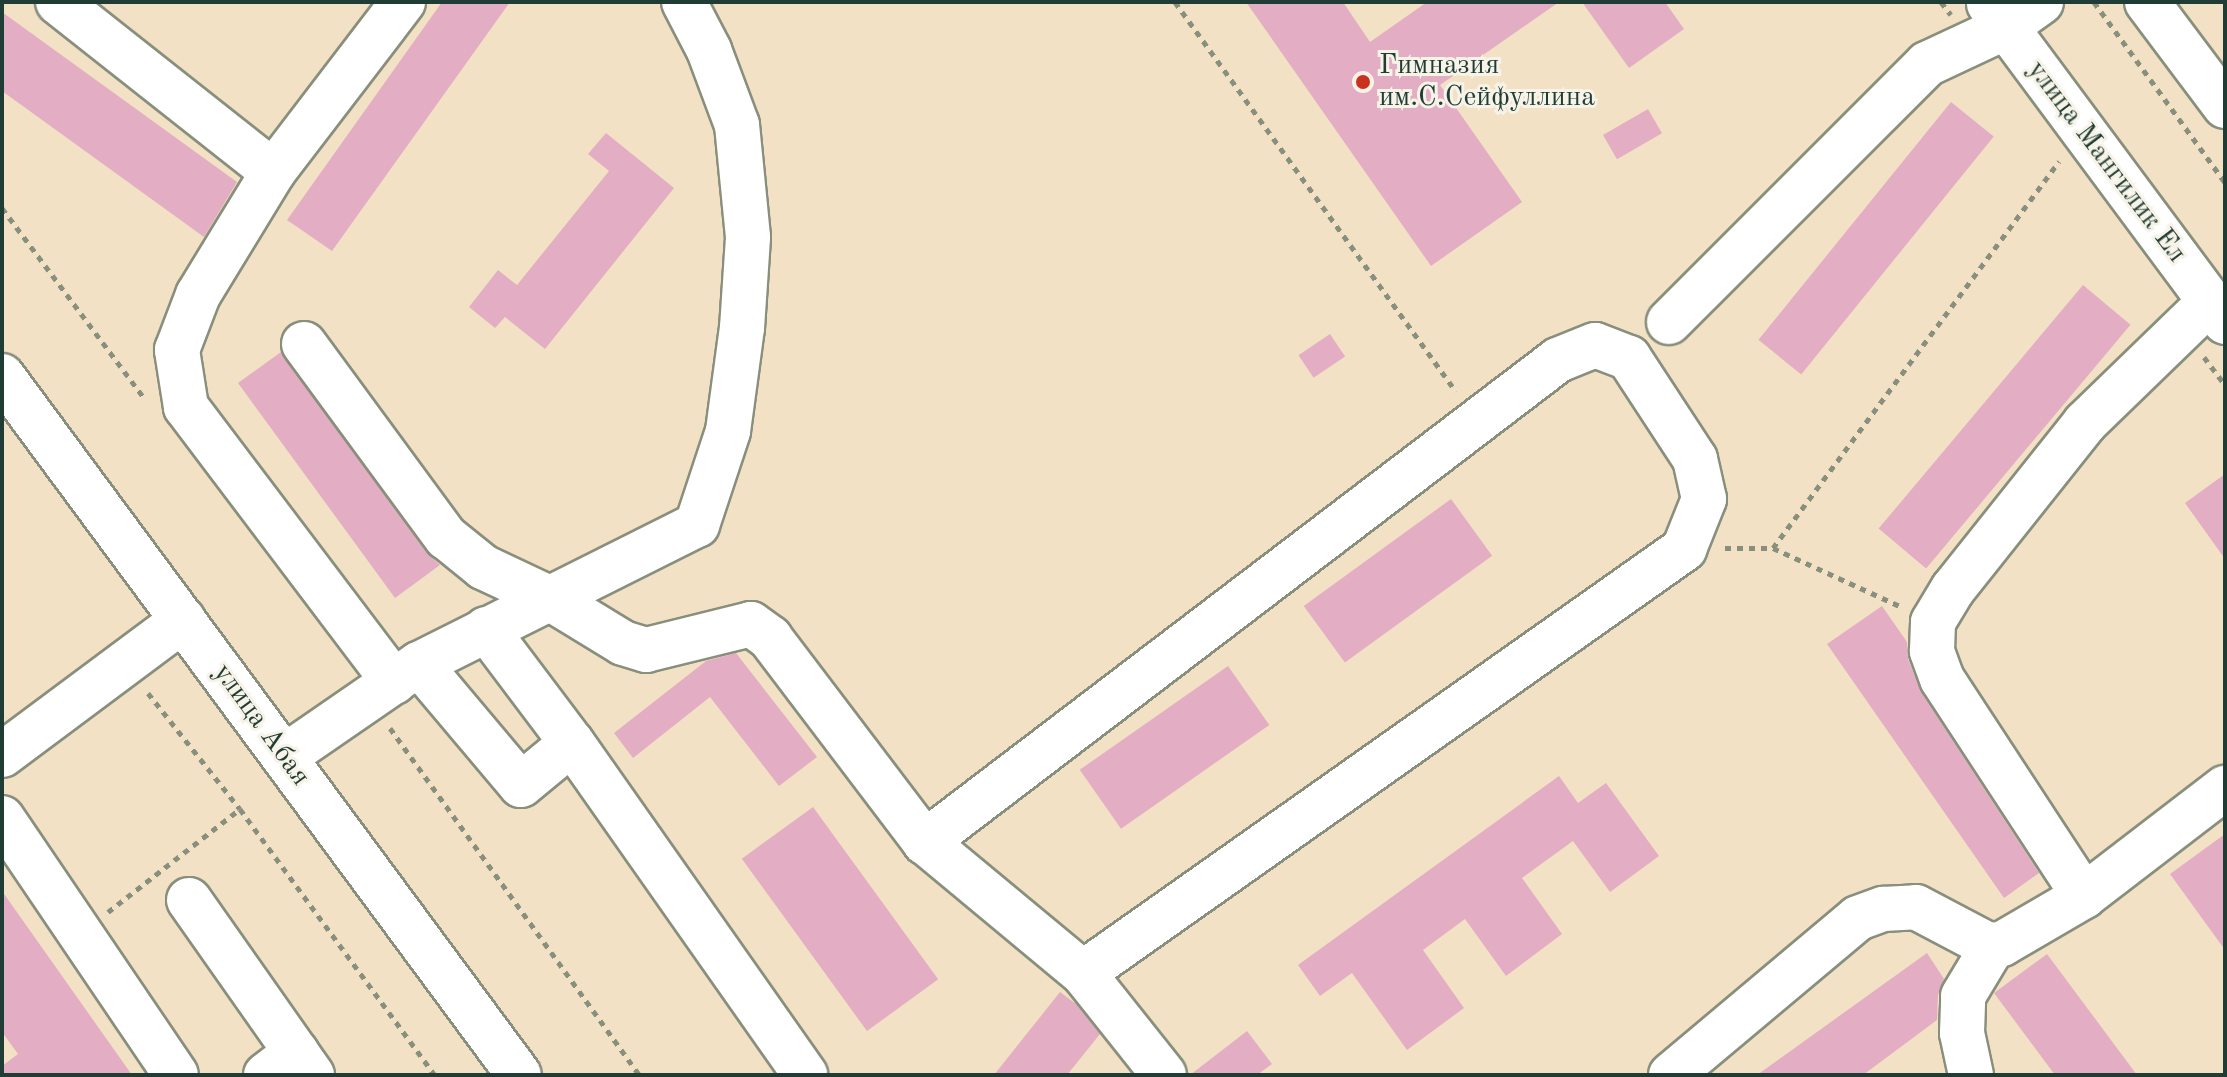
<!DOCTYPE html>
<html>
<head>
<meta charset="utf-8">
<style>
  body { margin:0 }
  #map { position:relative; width:2227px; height:1077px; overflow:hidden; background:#f2e1c5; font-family:"Old Standard TT",serif }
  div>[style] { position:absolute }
  .building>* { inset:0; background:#e3aec4; transform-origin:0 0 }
  .path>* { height:5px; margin-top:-2.5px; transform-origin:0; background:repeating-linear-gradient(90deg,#888f7c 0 6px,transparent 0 12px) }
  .roads { filter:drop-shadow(2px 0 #888f7c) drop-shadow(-2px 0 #888f7c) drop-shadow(0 2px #888f7c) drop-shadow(0 -2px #888f7c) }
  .minor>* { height:44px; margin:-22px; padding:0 22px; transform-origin:22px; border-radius:22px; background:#fff }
  .dots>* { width:22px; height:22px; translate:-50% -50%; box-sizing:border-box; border:4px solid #f7f3e8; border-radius:50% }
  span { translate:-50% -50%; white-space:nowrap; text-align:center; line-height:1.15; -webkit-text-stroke:6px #f7f3e8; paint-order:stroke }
  .poi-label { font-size:28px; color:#1f3d34 }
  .left { translate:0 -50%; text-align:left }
  .street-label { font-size:28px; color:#1f3d34 }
  .frame { position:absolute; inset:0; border:4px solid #1f3d34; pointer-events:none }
</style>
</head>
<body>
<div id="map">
  <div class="building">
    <div style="clip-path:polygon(442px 2px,510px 2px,332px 251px,287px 220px)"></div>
    <div style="clip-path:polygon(1246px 2px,1343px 2px,1370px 42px,1427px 2px,1559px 2px,1440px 85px,1522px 202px,1431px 266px)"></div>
    <div style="clip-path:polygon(1582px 2px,1665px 2px,1684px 29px,1629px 68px)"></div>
    <div style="clip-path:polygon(2px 12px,237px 182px,204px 237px,2px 91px)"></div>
    <div style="left:1951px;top:102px;width:55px;height:306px;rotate:39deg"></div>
    <div style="left:1648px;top:109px;width:28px;height:52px;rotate:60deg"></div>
    <div style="clip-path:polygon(606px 133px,674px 188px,545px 349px,505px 317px,495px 328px,469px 307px,498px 270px,517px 285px,609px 171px,588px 154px)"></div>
    <div style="left:2083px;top:285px;width:62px;height:318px;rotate:40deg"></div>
    <div style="left:1330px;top:334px;width:27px;height:38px;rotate:56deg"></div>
    <div style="clip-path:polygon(281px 352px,426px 552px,440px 565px,395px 598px,238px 383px)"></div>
    <div style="clip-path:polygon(2225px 474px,2225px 559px,2185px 503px)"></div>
    <div style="left:1451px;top:499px;width:70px;height:182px;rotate:54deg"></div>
    <div style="clip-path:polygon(1882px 606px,1907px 642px,1908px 659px,1921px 692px,2039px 873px,2004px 898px,1827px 644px)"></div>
    <div style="clip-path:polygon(736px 653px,817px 757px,779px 786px,710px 697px,633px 758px,614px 733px,706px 661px)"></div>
    <div style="left:1228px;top:666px;width:72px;height:181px;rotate:55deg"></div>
    <div style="clip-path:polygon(1559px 776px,1578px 803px,1606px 783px,1659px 856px,1610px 892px,1573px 841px,1522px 878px,1562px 934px,1506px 976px,1465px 919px,1423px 950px,1464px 1008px,1407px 1050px,1352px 973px,1320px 996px,1298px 965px)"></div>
    <div style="left:813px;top:807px;width:213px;height:88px;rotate:54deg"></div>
    <div style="clip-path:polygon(2225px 834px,2225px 950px,2170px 874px)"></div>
    <div style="clip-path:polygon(2px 891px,132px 1075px,2px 1075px,2px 1066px,18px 1054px,2px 1032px)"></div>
    <div style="clip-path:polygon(1927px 953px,1944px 979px,1938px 995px,1937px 1020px,1863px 1075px,1757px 1075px)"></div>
    <div style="clip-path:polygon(2047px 954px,2137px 1075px,2055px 1075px,1994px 993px)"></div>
    <div style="clip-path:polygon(1060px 992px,1076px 1004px,1100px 1034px,1067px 1075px,994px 1075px)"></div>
    <div style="clip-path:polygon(1247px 1031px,1272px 1064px,1257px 1075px,1190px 1075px)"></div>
  </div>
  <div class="path">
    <div style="left:1175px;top:2px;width:480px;rotate:54.2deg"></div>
    <div style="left:1941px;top:2px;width:16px;rotate:52deg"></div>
    <div style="left:2094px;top:2px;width:223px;rotate:54deg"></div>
    <div style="left:2px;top:208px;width:239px;rotate:53.2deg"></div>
    <div style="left:2204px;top:357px;width:35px;rotate:53deg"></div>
    <div style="left:1725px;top:548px;width:48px"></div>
    <div style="left:1773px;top:548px;width:142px;rotate:24.6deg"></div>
    <div style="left:1773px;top:548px;width:481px;rotate:-53.5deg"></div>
    <div style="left:148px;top:693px;width:148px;rotate:51.6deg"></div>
    <div style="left:240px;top:809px;width:330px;rotate:53.8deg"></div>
    <div style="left:390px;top:728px;width:427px;rotate:54.3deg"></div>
    <div style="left:108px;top:912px;width:167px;rotate:-38deg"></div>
  </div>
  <div class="roads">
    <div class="minor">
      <div style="left:58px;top:2px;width:274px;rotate:38.3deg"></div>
      <div style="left:2147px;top:2px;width:130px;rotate:53.1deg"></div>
      <div style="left:1989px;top:4px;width:396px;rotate:53.4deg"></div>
      <div style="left:1669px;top:322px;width:365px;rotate:-45deg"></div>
      <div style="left:1927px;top:64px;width:87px;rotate:-25.1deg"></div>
      <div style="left:2006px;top:27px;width:43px;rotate:-35.5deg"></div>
      <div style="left:304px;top:344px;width:240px;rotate:53.7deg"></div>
      <div style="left:446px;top:537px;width:48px;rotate:39deg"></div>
      <div style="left:483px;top:567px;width:75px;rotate:25.2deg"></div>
      <div style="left:551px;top:599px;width:84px;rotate:31.4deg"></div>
      <div style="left:623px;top:643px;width:24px;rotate:17deg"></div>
      <div style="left:646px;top:650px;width:108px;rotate:-13.9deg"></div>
      <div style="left:751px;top:624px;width:24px;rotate:36deg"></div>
      <div style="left:770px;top:638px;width:256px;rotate:52.8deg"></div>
      <div style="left:925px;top:842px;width:205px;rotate:39.7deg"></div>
      <div style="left:1083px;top:973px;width:736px;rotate:-35.2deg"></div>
      <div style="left:1684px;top:549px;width:54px;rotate:-68.2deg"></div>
      <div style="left:1704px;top:499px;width:41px;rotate:-102.7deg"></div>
      <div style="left:1695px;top:459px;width:121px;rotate:-123.2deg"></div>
      <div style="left:1629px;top:358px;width:36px;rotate:-159deg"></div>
      <div style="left:1595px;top:345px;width:40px;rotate:158deg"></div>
      <div style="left:1558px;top:360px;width:796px;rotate:142.71deg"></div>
      <div style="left:2px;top:376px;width:869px;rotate:53.51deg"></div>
      <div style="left:486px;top:629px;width:143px;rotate:53deg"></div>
      <div style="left:419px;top:664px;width:158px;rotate:49.9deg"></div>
      <div style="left:521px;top:785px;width:66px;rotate:-39.5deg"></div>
      <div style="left:572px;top:743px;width:406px;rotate:54.9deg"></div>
      <div style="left:394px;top:682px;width:345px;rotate:-127.1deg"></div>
      <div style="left:186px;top:407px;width:58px;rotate:-99deg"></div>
      <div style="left:177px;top:350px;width:59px;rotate:-69.1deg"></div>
      <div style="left:198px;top:295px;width:144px;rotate:-58.6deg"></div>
      <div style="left:273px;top:172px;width:214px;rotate:-52.6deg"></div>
      <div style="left:2px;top:755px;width:226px;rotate:-36.7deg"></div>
      <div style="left:284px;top:757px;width:164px;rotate:-34.6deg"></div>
      <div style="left:419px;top:664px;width:311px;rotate:-26.6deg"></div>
      <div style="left:697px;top:525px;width:99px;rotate:-71.7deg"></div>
      <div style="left:728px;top:431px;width:104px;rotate:-82.3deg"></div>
      <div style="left:742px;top:328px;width:91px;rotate:-86.2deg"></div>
      <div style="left:748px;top:237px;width:113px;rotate:-95.6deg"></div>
      <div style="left:737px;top:125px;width:80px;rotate:-110.5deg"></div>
      <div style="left:709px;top:50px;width:54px;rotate:-117.5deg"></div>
      <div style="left:2px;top:818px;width:310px;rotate:55.9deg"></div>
      <div style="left:2084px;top:896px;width:259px;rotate:-123.2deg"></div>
      <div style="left:1942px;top:679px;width:30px;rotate:-110deg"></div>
      <div style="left:1932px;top:651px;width:29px;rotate:-88deg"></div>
      <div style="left:1933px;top:622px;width:39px;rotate:-59deg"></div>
      <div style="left:1953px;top:589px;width:212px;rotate:-51.5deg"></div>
      <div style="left:2085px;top:423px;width:174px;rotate:-44.1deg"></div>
      <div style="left:189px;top:900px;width:214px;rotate:54.9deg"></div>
      <div style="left:1083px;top:973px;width:130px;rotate:51.5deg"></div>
      <div style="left:266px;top:1075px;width:38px;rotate:-37deg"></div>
      <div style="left:1671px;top:1075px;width:244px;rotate:-40deg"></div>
      <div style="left:1858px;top:918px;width:27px;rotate:-20deg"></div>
      <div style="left:1883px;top:909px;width:33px;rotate:-3deg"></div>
      <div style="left:1916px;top:907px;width:81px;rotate:27.8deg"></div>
      <div style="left:1988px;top:945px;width:14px;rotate:-4deg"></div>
      <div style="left:2002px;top:944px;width:95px;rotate:-30.3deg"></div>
      <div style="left:2084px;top:896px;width:178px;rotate:-37.5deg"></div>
      <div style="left:1971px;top:1075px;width:43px;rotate:-102.1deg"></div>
      <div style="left:1962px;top:1033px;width:37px;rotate:-88deg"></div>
      <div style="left:1963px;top:996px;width:58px;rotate:-59deg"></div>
    </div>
  </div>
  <div class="dots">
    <div style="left:1363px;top:82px;background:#c8321e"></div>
  </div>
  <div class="poi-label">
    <span class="left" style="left:1379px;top:82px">Гимназия<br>им.С.Сейфуллина</span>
  </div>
  <div class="street-label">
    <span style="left:2106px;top:162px;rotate:53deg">улица Мангилик Ел</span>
    <span style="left:261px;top:725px;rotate:54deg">улица Абая</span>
  </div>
  <div class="frame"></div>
</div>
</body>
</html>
